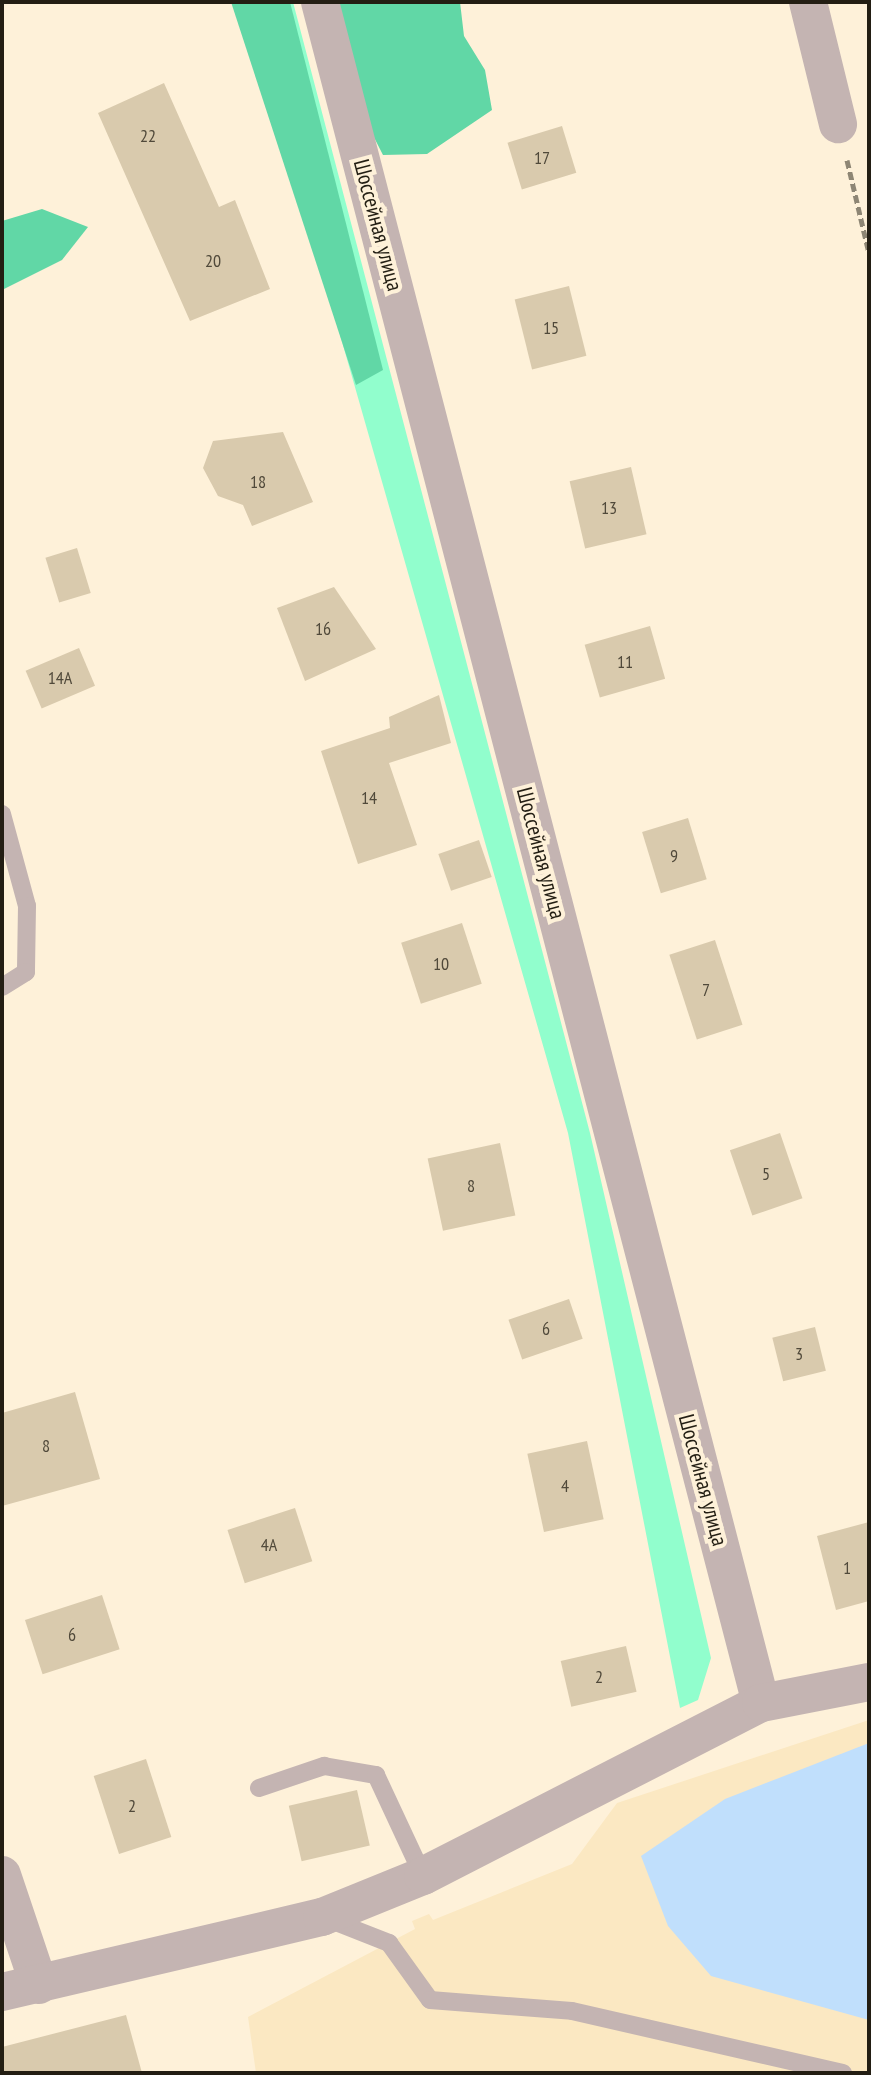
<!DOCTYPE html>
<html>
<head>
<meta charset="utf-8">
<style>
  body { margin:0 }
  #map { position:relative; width:871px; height:2075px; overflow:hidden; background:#fef1d9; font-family:"PT Sans Narrow",sans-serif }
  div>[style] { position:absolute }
  .built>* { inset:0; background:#fbe8c2 }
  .green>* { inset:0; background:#91fecd }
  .forest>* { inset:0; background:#61d7a6 }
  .water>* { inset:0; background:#c0dffc }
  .building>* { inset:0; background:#d9caad; transform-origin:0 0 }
  .path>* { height:5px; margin-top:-2.5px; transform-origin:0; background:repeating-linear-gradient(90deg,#8e8674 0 8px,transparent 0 12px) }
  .lane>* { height:18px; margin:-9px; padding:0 9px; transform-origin:9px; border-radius:9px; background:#c4b4b2 }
  .street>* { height:38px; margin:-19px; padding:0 19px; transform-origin:19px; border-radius:19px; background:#c4b4b2 }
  span { translate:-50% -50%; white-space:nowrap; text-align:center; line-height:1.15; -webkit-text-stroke:8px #fef1d9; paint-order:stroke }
  .number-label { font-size:18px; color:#50493a }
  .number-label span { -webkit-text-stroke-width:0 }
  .street-label { font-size:22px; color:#231e13 }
  .frame { position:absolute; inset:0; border:4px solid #231e13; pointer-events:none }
</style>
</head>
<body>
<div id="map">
  <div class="built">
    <div style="clip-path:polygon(869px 1720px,869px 2073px,256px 2073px,248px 2017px,415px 1929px,412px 1921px,429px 1914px,433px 1920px,572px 1864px,617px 1803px)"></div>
  </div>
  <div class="green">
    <div style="clip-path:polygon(245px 2px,293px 2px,590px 1133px,711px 1658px,698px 1700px,680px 1708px,568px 1133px)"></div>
  </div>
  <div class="forest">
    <div style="clip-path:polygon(231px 2px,290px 2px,383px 370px,356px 385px)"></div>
    <div style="clip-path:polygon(332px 2px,460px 2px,464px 36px,485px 70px,492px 110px,427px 154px,383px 155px,336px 63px)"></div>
    <div style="clip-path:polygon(42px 209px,88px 227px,62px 260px,2px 290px,2px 221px)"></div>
  </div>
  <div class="water">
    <div style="clip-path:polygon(869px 1743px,869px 2020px,711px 1976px,668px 1926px,641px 1856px,725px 1799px)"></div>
  </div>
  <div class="building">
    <div style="clip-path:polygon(164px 83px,219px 207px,235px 200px,270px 289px,190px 321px,98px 113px)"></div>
    <div style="left:562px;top:126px;width:49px;height:57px;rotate:73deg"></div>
    <div style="left:569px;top:286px;width:72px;height:56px;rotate:76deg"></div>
    <div style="clip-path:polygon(283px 432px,313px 502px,252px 526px,243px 505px,218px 496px,203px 468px,213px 441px)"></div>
    <div style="left:631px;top:467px;width:69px;height:63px;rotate:77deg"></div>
    <div style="left:77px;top:548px;width:47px;height:33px;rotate:73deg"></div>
    <div style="clip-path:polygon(334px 587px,376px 649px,305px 681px,277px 608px)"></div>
    <div style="left:650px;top:626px;width:55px;height:68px;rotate:74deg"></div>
    <div style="left:79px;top:648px;width:41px;height:58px;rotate:67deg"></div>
    <div style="clip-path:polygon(439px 695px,451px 743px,389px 763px,417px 845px,358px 864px,321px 751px,390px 728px,389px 717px)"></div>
    <div style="left:688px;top:818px;width:64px;height:48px;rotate:73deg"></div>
    <div style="left:479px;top:840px;width:39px;height:43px;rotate:71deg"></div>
    <div style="left:462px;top:923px;width:64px;height:64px;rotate:72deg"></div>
    <div style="left:715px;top:940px;width:89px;height:48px;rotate:72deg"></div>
    <div style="left:780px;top:1133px;width:69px;height:53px;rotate:71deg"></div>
    <div style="left:500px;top:1143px;width:74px;height:74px;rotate:78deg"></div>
    <div style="left:569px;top:1299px;width:42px;height:64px;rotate:71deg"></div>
    <div style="left:815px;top:1327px;width:45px;height:44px;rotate:76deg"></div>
    <div style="clip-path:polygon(75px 1392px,100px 1479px,2px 1506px,2px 1413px)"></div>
    <div style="left:587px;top:1441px;width:80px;height:61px;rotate:78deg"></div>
    <div style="left:295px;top:1508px;width:56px;height:71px;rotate:72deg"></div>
    <div style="clip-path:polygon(869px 1522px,869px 1601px,836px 1610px,817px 1536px)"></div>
    <div style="left:102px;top:1595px;width:57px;height:81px;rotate:72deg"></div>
    <div style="left:626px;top:1646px;width:47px;height:67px;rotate:77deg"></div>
    <div style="left:146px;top:1759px;width:82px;height:55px;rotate:72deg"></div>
    <div style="left:357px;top:1790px;width:57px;height:70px;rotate:77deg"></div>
    <div style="clip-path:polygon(126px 2015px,142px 2073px,2px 2073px,2px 2047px)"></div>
  </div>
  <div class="path">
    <div style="left:847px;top:160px;width:96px;rotate:76.7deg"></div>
  </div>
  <div class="lane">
    <div style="left:2px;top:814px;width:95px;rotate:74.8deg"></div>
    <div style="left:27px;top:906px;width:66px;rotate:90.9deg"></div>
    <div style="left:26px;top:972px;width:28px;rotate:148deg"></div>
    <div style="left:259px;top:1788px;width:69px;rotate:-18.7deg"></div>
    <div style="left:324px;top:1766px;width:53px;rotate:9.8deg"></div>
    <div style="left:376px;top:1775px;width:111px;rotate:65deg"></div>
    <div style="left:328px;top:1919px;width:66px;rotate:21.5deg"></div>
    <div style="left:389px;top:1943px;width:70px;rotate:54.3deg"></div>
    <div style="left:430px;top:2000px;width:142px;rotate:4.4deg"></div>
    <div style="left:572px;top:2011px;width:278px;rotate:12.9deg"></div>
  </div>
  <div class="street">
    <div style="left:320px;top:2px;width:1757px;rotate:75.47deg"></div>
    <div style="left:808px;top:2px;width:126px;rotate:76.2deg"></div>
    <div style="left:2px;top:1875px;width:116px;rotate:71.4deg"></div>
    <div style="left:2px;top:1992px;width:329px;rotate:-13.2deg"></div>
    <div style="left:322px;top:1917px;width:109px;rotate:-22.1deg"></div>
    <div style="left:423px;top:1876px;width:380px;rotate:-27.1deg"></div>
    <div style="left:761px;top:1703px;width:110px;rotate:-11deg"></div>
  </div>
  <div class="number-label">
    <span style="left:148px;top:136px">22</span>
    <span style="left:542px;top:158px">17</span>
    <span style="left:213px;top:261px">20</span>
    <span style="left:551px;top:328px">15</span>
    <span style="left:258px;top:482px">18</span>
    <span style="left:609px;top:508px">13</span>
    <span style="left:323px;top:629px">16</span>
    <span style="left:625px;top:662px">11</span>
    <span style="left:60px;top:678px">14А</span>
    <span style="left:369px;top:798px">14</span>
    <span style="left:674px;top:856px">9</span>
    <span style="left:441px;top:964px">10</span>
    <span style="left:706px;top:990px">7</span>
    <span style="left:766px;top:1174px">5</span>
    <span style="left:471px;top:1186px">8</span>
    <span style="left:546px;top:1329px">6</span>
    <span style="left:799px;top:1354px">3</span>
    <span style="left:46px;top:1446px">8</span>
    <span style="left:565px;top:1486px">4</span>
    <span style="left:269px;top:1545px">4А</span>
    <span style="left:847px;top:1568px">1</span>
    <span style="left:72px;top:1635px">6</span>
    <span style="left:599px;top:1677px">2</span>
    <span style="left:132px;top:1806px">2</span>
  </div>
  <div class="street-label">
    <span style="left:378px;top:225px;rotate:75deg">Шоссейная улица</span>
    <span style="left:541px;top:853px;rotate:75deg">Шоссейная улица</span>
    <span style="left:703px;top:1480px;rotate:75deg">Шоссейная улица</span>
  </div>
  <div class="frame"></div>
</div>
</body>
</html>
